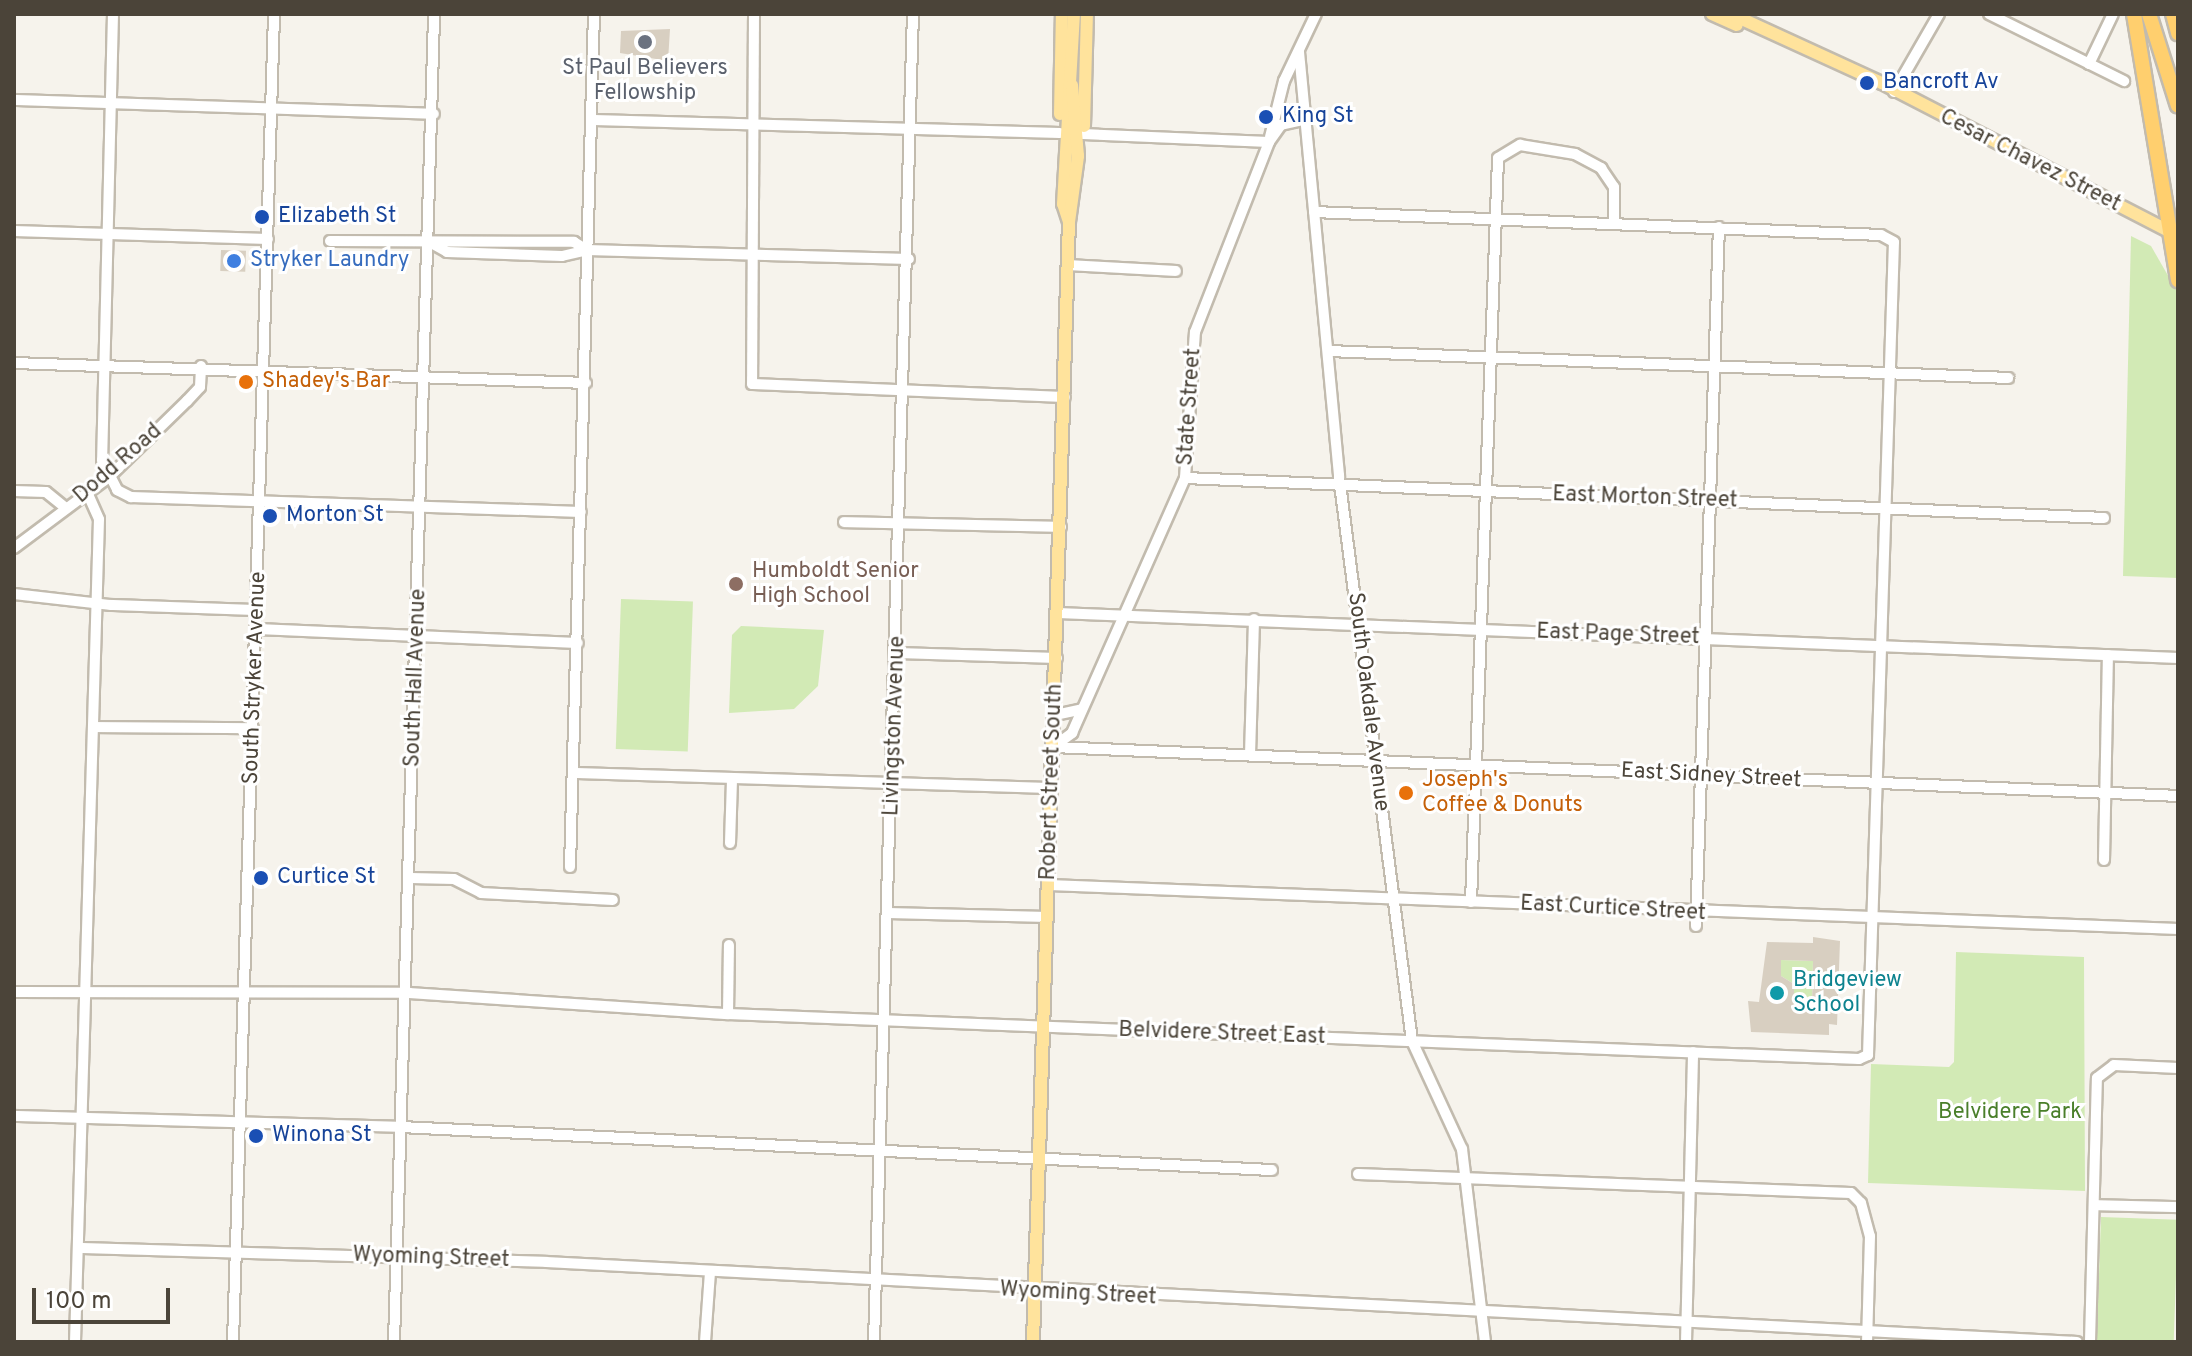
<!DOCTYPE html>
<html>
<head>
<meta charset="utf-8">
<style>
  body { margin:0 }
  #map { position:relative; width:2192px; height:1356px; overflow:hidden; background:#f6f3ec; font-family:Overpass,sans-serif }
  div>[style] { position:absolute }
  .green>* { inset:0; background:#d2eab5; transform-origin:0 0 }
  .building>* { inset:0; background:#d8cfc1; transform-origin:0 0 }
  .roads { filter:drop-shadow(2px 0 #c2bbae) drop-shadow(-2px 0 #c2bbae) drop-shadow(0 2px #c2bbae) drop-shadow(0 -2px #c2bbae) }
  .minor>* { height:10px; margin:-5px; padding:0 5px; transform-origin:5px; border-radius:5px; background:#fff }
  .major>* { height:12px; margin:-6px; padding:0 6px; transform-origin:6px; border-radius:6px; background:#ffe39c }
  .highway>* { height:14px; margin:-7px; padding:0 7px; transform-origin:7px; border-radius:7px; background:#ffcf6e }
  .dots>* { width:22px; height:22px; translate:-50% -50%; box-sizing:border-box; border:4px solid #fff; border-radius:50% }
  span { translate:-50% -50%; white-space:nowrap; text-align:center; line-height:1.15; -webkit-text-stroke:6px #fff; paint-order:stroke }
  .worship-label { font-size:22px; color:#5b616d }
  .transit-label { font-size:22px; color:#164399 }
  .left { translate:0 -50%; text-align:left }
  .street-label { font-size:22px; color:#4b4439 }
  .shop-label { font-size:22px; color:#366cbe }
  .food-label { font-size:22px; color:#c56008 }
  .education-label { font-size:22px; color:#785e54 }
  .culture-label { font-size:22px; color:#0d838f }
  .park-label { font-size:22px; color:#4a7f2a }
  .frame { position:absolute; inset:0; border:16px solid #4b4439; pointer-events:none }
  .scale { position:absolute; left:32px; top:1288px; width:138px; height:36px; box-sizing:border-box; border:4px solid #4b4439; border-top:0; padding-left:10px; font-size:24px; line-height:28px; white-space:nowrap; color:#4b4439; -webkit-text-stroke:6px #fff; paint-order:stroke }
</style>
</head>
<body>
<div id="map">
  <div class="green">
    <div style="clip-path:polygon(2131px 236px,2151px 246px,2178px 293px,2178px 578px,2123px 576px)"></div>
    <div style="left:621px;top:599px;width:72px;height:150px;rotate:2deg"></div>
    <div style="clip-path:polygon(741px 626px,824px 630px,818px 686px,794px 709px,729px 713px,732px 635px)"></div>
    <div style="clip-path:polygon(1956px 952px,2084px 957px,2085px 1191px,1868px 1183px,1871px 1064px,1949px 1067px,1954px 1062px)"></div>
    <div style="clip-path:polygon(1781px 960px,1813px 961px,1812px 1005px,1794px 1005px,1794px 984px,1781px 976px)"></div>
    <div style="left:2101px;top:1217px;width:77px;height:125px;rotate:2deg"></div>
  </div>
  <div class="building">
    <div style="clip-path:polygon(670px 29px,668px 61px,620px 53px,621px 31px)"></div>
    <div style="left:221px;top:250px;width:25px;height:21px;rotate:2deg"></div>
    <div style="clip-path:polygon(evenodd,1813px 937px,1840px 941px,1837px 1025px,1829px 1024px,1829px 1035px,1751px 1032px,1748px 1001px,1759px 1002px,1767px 942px,1813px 943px,1813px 937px,1781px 960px,1813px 961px,1812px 1005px,1794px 1005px,1794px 984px,1781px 976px,1781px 960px)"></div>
  </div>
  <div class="roads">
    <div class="minor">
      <div style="left:113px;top:14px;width:446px;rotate:91.4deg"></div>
      <div style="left:102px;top:460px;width:34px;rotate:63deg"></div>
      <div style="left:117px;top:490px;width:16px;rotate:27deg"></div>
      <div style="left:131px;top:497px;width:450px;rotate:1.9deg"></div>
      <div style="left:754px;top:14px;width:370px;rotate:90.3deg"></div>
      <div style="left:752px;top:384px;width:313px;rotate:2.4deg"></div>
      <div style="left:1989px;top:14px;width:151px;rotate:26.4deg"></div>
      <div style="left:1299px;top:52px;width:426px;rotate:84.6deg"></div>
      <div style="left:1339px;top:476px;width:570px;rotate:82.64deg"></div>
      <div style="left:1412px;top:1041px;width:119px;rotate:65.2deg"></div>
      <div style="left:1462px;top:1149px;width:194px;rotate:83.2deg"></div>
      <div style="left:2089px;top:64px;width:55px;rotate:-64.4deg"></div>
      <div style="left:1894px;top:92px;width:90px;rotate:-60deg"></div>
      <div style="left:14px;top:100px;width:420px;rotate:1.9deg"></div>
      <div style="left:594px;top:120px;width:466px;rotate:1.6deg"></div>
      <div style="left:1083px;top:134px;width:186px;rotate:2.5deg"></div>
      <div style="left:1270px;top:137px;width:58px;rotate:-76deg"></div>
      <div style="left:1284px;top:81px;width:74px;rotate:-64.5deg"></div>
      <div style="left:14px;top:231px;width:254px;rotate:1.8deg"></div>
      <div style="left:330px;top:241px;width:244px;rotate:0.2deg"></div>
      <div style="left:574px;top:242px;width:15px;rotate:32deg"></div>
      <div style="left:431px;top:243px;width:18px;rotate:29deg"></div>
      <div style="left:447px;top:252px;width:115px;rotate:2deg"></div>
      <div style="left:562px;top:256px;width:26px;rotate:-13deg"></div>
      <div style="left:587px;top:250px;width:322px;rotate:1.6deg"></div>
      <div style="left:1068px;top:265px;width:108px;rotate:3.2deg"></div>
      <div style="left:1328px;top:351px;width:681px;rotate:2.27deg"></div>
      <div style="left:14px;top:363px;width:572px;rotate:2deg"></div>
      <div style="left:1185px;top:478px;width:920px;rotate:2.49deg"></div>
      <div style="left:14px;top:491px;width:32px;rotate:2deg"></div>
      <div style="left:46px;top:492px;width:26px;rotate:39deg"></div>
      <div style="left:844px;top:522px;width:217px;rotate:1.3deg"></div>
      <div style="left:14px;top:548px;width:119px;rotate:-36.8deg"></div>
      <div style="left:109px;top:477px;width:109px;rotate:-44.3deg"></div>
      <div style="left:187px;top:401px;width:19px;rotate:-47deg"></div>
      <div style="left:200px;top:387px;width:21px;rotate:-87deg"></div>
      <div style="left:14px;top:594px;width:98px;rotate:6.5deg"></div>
      <div style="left:111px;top:605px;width:146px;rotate:2deg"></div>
      <div style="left:1058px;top:613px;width:1121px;rotate:2.3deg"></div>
      <div style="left:257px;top:629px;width:321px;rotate:2.5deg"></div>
      <div style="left:898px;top:653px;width:159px;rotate:1.8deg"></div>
      <div style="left:1055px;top:715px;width:25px;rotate:-12deg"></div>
      <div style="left:94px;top:727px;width:159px;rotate:0.4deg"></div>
      <div style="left:1053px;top:747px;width:1126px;rotate:2.49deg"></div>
      <div style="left:1053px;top:747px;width:24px;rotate:-36deg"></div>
      <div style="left:1072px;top:733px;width:279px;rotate:-66.1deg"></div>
      <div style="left:1185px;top:478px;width:146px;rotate:-86.1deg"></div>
      <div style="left:1195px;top:332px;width:204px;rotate:-68.7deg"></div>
      <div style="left:1269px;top:142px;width:21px;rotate:-55deg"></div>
      <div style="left:1281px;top:125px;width:22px;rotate:-13deg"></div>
      <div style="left:1250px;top:755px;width:136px;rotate:-88.3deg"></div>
      <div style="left:574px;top:773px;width:478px;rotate:1.8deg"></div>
      <div style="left:730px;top:843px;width:65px;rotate:-88.2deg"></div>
      <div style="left:2104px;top:860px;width:205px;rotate:-88.9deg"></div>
      <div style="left:570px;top:867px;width:853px;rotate:-88.39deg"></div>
      <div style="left:411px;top:878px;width:43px;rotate:1.3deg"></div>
      <div style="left:454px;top:879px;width:30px;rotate:27deg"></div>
      <div style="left:481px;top:893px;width:132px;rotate:3deg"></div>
      <div style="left:1049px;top:885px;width:1130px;rotate:2.23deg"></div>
      <div style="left:1471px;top:902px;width:744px;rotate:-87.92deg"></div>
      <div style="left:1498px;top:158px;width:26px;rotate:-31deg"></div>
      <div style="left:1520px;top:145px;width:56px;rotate:9.3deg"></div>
      <div style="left:1575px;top:154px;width:30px;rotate:28deg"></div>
      <div style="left:1601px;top:168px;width:23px;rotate:56deg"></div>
      <div style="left:1614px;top:187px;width:37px;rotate:90deg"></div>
      <div style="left:888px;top:913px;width:160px;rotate:1.4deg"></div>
      <div style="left:1696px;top:926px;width:699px;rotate:-88.12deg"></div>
      <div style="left:14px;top:992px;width:395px;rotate:0.1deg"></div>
      <div style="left:409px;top:993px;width:320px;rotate:3.8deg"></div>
      <div style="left:728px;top:1014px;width:1132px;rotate:2.28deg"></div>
      <div style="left:1859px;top:1059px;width:10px;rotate:-24deg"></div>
      <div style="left:1868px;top:1055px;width:813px;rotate:-88.17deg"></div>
      <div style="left:1894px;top:242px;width:15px;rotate:-152deg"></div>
      <div style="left:1881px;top:235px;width:567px;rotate:-177.68deg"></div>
      <div style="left:728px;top:1014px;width:69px;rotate:-89.2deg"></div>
      <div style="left:14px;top:1116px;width:387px;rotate:1.6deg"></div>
      <div style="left:401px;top:1127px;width:872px;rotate:2.83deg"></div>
      <div style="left:1358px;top:1174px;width:493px;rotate:2.2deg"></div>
      <div style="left:1851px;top:1193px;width:14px;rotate:45deg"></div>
      <div style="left:1861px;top:1203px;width:34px;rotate:75deg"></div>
      <div style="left:1870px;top:1236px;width:106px;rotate:91.6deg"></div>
      <div style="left:2094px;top:1205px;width:84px;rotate:1.4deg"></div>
      <div style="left:79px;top:1248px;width:467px;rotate:1.7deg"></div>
      <div style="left:546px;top:1262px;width:1533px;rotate:2.99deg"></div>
      <div style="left:75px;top:1342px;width:823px;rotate:-88.33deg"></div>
      <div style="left:99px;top:519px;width:30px;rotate:-114deg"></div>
      <div style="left:233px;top:1342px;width:1329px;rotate:-88.23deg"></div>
      <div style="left:394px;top:1342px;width:1329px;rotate:-88.27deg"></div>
      <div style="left:705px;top:1342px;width:70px;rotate:-85.9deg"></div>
      <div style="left:874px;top:1342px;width:1329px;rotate:-88.32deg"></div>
      <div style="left:1686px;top:1342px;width:290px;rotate:-88.6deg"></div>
      <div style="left:2090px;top:1342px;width:264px;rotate:-88.5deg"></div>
      <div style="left:2097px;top:1078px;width:21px;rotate:-37deg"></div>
      <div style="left:2114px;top:1065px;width:64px;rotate:2.7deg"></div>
    </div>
    <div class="major">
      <div style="left:1712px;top:14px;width:27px;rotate:24deg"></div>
      <div style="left:1731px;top:14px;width:166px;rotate:24.6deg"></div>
      <div style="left:1882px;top:83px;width:333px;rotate:27.3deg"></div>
      <div style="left:1060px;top:114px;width:100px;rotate:-88.9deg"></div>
      <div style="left:1084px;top:126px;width:112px;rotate:-88.5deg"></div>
      <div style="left:1069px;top:222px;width:19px;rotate:-108deg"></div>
      <div style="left:1063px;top:204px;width:190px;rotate:-86.7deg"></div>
      <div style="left:1033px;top:1342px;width:1121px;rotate:-88.16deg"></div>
      <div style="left:1069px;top:222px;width:67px;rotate:-82.2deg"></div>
      <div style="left:1078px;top:156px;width:71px;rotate:-94.8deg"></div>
    </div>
    <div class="highway">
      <div style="left:2134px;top:14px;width:270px;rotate:80.6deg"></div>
      <div style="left:2149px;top:14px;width:96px;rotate:72.5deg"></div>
      <div style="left:2173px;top:14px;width:20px;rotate:75deg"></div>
    </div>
  </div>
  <div class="dots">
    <div style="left:645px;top:42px;background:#6b7280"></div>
    <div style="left:1867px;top:83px;background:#1a4fb4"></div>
    <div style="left:1266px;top:117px;background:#1a4fb4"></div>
    <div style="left:262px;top:217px;background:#1a4fb4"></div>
    <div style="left:234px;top:261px;background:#3f7fe0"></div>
    <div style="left:246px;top:382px;background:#e8710a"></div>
    <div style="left:270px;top:516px;background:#1a4fb4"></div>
    <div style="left:736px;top:584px;background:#8d6e63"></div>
    <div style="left:1406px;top:793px;background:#e8710a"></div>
    <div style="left:261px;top:878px;background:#1a4fb4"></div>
    <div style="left:1777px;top:993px;background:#0f9aa8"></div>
    <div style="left:256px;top:1136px;background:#1a4fb4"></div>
  </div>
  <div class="worship-label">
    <span style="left:645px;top:81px">St Paul Believers<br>Fellowship</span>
  </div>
  <div class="transit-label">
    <span class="left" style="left:1883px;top:83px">Bancroft Av</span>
    <span class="left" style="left:1282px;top:117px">King St</span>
    <span class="left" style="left:278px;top:217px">Elizabeth St</span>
    <span class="left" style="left:286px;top:516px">Morton St</span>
    <span class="left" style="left:277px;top:878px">Curtice St</span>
    <span class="left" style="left:272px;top:1136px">Winona St</span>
  </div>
  <div class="street-label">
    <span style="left:2030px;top:161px;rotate:27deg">Cesar Chavez Street</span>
    <span style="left:1190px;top:407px;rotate:-86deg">State Street</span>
    <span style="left:118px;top:464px;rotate:-41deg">Dodd Road</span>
    <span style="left:1645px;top:498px;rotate:2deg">East Morton Street</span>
    <span style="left:1618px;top:635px;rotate:2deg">East Page Street</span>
    <span style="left:255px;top:678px;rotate:-88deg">South Stryker Avenue</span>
    <span style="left:416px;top:678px;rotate:-88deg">South Hall Avenue</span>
    <span style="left:1368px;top:702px;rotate:83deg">South Oakdale Avenue</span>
    <span style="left:895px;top:726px;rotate:-88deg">Livingston Avenue</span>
    <span style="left:1711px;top:776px;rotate:3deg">East Sidney Street</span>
    <span style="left:1052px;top:782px;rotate:-88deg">Robert Street South</span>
    <span style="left:1613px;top:909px;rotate:3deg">East Curtice Street</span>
    <span style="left:1222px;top:1034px;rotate:2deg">Belvidere Street East</span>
    <span style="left:431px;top:1258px;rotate:2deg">Wyoming Street</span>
    <span style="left:1078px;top:1294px;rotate:3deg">Wyoming Street</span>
  </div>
  <div class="shop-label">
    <span class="left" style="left:250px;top:261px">Stryker Laundry</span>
  </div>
  <div class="food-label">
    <span class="left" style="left:262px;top:382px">Shadey's Bar</span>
    <span class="left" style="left:1422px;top:793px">Joseph's<br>Coffee &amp; Donuts</span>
  </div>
  <div class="education-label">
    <span class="left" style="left:752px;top:584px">Humboldt Senior<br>High School</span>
  </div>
  <div class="culture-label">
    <span class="left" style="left:1793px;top:993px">Bridgeview<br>School</span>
  </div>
  <div class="park-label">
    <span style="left:2010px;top:1113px">Belvidere Park</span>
  </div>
  <div class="frame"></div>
  <div class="scale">100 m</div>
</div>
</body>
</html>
